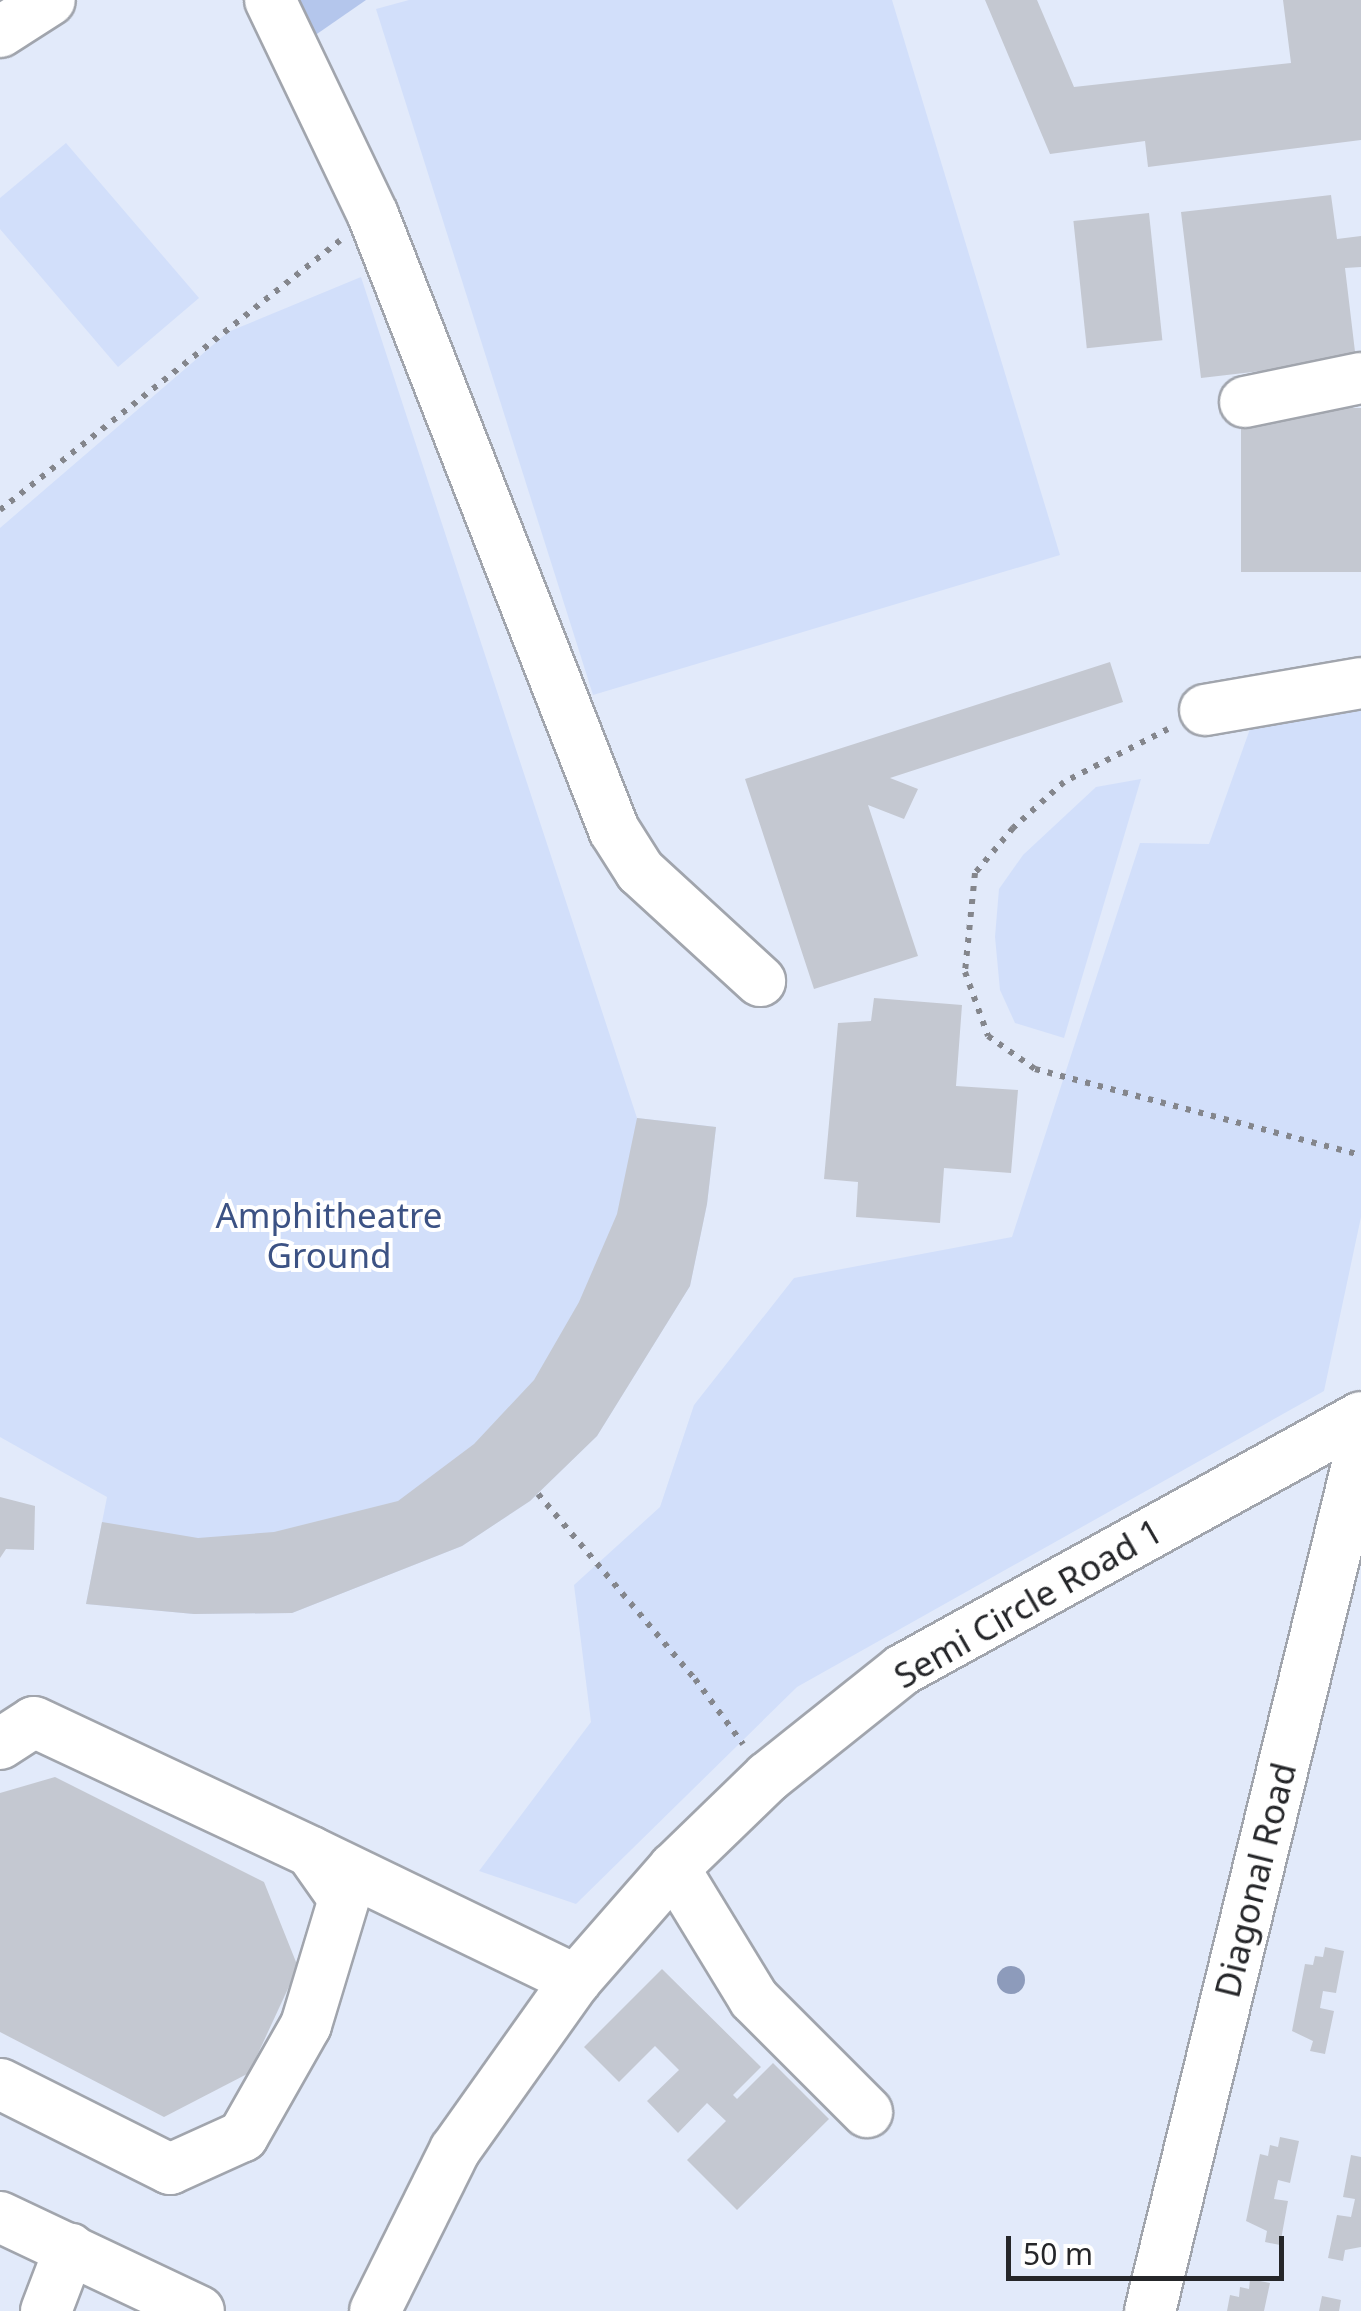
<!DOCTYPE html>
<html>
<head>
<meta charset="utf-8">
<style>
  body { margin:0 }
  #map { position:relative; width:1361px; height:2311px; overflow:hidden; background:#f1f5fe; font-family:"Noto Sans",sans-serif }
  div>[style] { position:absolute }
  .built>* { inset:0; background:#e2eafa; transform-origin:0 0 }
  .green>* { inset:0; background:#d2dffa }
  .forest>* { inset:0; background:#b4c6ec }
  .building>* { inset:0; background:#c4c8d1; transform-origin:0 0 }
  .path>* { height:6px; margin-top:-3px; transform-origin:0; background:repeating-linear-gradient(90deg,#84868c 0 5px,transparent 0 13px) }
  .roads { filter:drop-shadow(2px 0 #a1a5ad) drop-shadow(-2px 0 #a1a5ad) drop-shadow(0 2px #a1a5ad) drop-shadow(0 -2px #a1a5ad) }
  .minor>* { height:50px; margin:-25px; padding:0 25px; transform-origin:25px; border-radius:25px; background:#fff }
  .trees>* { width:28px; height:28px; margin:-14px; border-radius:50%; background:#8d9bbb }
  span { translate:-50% -50%; white-space:nowrap; text-align:center; line-height:1.15; -webkit-text-stroke:8px #fff; paint-order:stroke }
  .park-label { font-size:35px; color:#3c5284 }
  .street-label { font-size:35px; color:#252629 }
  .scale { position:absolute; left:1006px; top:2236px; width:278px; height:45px; box-sizing:border-box; border:5px solid #252629; border-top:0; padding-left:12px; font-size:30px; line-height:35px; white-space:nowrap; color:#252629; -webkit-text-stroke:8px #fff; paint-order:stroke }
</style>
</head>
<body>
<div id="map">
  <div class="built">
    <div style="left:0;top:0;width:1361px;height:2311px"></div>
  </div>
  <div class="green">
    <div style="clip-path:polygon(409px 0,892px 0,1060px 555px,593px 695px,376px 9px)"></div>
    <div style="clip-path:polygon(66px 143px,199px 298px,118px 367px,0 229px,0 198px)"></div>
    <div style="clip-path:polygon(361px 277px,637px 1118px,716px 1127px,707px 1204px,690px 1286px,597px 1436px,530px 1501px,462px 1546px,292px 1613px,194px 1614px,86px 1604px,107px 1497px,0 1437px,0 528px,228px 332px)"></div>
    <div style="clip-path:polygon(1361px 667px,1361px 1217px,1324px 1391px,797px 1687px,576px 1904px,479px 1871px,591px 1722px,574px 1585px,660px 1507px,694px 1405px,794px 1278px,1012px 1237px,1140px 843px,1209px 844px,1271px 670px)"></div>
    <div style="clip-path:polygon(1141px 779px,1064px 1038px,1015px 1023px,1000px 990px,995px 937px,999px 889px,1023px 855px,1096px 787px)"></div>
  </div>
  <div class="forest">
    <div style="clip-path:polygon(295px 0,366px 0,314px 36px)"></div>
  </div>
  <div class="building">
    <div style="clip-path:polygon(985px 0,1037px 0,1074px 87px,1291px 63px,1283px 0,1361px 0,1361px 140px,1148px 167px,1145px 141px,1050px 154px)"></div>
    <div style="clip-path:polygon(1331px 195px,1337px 239px,1361px 236px,1361px 267px,1345px 268px,1356px 360px,1201px 378px,1181px 212px)"></div>
    <div style="left:1149px;top:213px;width:128px;height:76px;rotate:84deg"></div>
    <div style="left:1361px;top:408px;width:164px;height:120px;rotate:90deg"></div>
    <div style="clip-path:polygon(1110px 662px,1123px 702px,890px 778px,918px 789px,904px 819px,868px 805px,918px 956px,814px 989px,745px 779px)"></div>
    <div style="clip-path:polygon(874px 998px,962px 1005px,956px 1086px,1018px 1090px,1011px 1173px,944px 1168px,940px 1223px,856px 1217px,858px 1182px,824px 1179px,838px 1023px,871px 1021px)"></div>
    <div style="clip-path:polygon(637px 1118px,716px 1127px,707px 1204px,690px 1286px,597px 1436px,530px 1501px,462px 1546px,292px 1613px,194px 1614px,86px 1604px,102px 1522px,198px 1538px,274px 1532px,398px 1501px,474px 1444px,534px 1380px,579px 1302px,617px 1214px)"></div>
    <div style="clip-path:polygon(0 1497px,35px 1506px,34px 1550px,6px 1549px,0 1558px)"></div>
    <div style="clip-path:polygon(55px 1777px,264px 1882px,298px 1967px,249px 2073px,164px 2117px,0 2032px,0 1793px)"></div>
    <div style="clip-path:polygon(1325px 1947px,1344px 1951px,1336px 1993px,1323px 1991px,1320px 2008px,1334px 2011px,1325px 2054px,1310px 2051px,1313px 2041px,1292px 2031px,1305px 1964px,1313px 1965px,1315px 1956px,1323px 1957px)"></div>
    <div style="clip-path:polygon(662px 1969px,761px 2067px,733px 2095px,737px 2099px,773px 2063px,829px 2119px,737px 2210px,687px 2160px,726px 2121px,707px 2103px,678px 2133px,647px 2101px,679px 2070px,655px 2046px,619px 2082px,584px 2047px)"></div>
    <div style="clip-path:polygon(1280px 2137px,1299px 2141px,1290px 2183px,1278px 2180px,1274px 2199px,1288px 2201px,1280px 2245px,1265px 2242px,1267px 2231px,1246px 2221px,1260px 2154px,1268px 2156px,1270px 2145px,1278px 2147px)"></div>
    <div style="clip-path:polygon(1351px 2155px,1361px 2157px,1361px 2247px,1345px 2250px,1343px 2261px,1328px 2258px,1337px 2215px,1351px 2217px,1355px 2199px,1343px 2197px)"></div>
    <div style="clip-path:polygon(1250px 2279px,1270px 2283px,1264px 2311px,1227px 2311px,1230px 2295px,1239px 2297px,1240px 2287px,1249px 2289px)"></div>
    <div style="clip-path:polygon(1322px 2296px,1341px 2300px,1339px 2311px,1319px 2311px)"></div>
  </div>
  <div class="path">
    <div style="left:0;top:510px;width:434px;rotate:-38.4deg"></div>
    <div style="left:1168px;top:729px;width:117px;rotate:153deg"></div>
    <div style="left:1064px;top:782px;width:69px;rotate:138deg"></div>
    <div style="left:1013px;top:828px;width:59px;rotate:130.2deg"></div>
    <div style="left:975px;top:873px;width:100px;rotate:95.8deg"></div>
    <div style="left:965px;top:972px;width:68px;rotate:70.2deg"></div>
    <div style="left:988px;top:1036px;width:57px;rotate:35.1deg"></div>
    <div style="left:1035px;top:1069px;width:337px;rotate:14.8deg"></div>
    <div style="left:538px;top:1494px;width:243px;rotate:49.7deg"></div>
    <div style="left:695px;top:1679px;width:81px;rotate:53.6deg"></div>
  </div>
  <div class="roads">
    <div class="minor">
      <div style="left:270px;top:0;width:238px;rotate:64.4deg"></div>
      <div style="left:373px;top:215px;width:661px;rotate:68.6deg"></div>
      <div style="left:614px;top:830px;width:49px;rotate:57.6deg"></div>
      <div style="left:640px;top:871px;width:163px;rotate:42.5deg"></div>
      <div style="left:0;top:32px;width:59px;rotate:-32.6deg"></div>
      <div style="left:1245px;top:402px;width:118px;rotate:-11.7deg"></div>
      <div style="left:1205px;top:710px;width:158px;rotate:-9.8deg"></div>
      <div style="left:0;top:1744px;width:40px;rotate:-32.9deg"></div>
      <div style="left:34px;top:1722px;width:306px;rotate:25.1deg"></div>
      <div style="left:311px;top:1852px;width:57px;rotate:54.9deg"></div>
      <div style="left:344px;top:1899px;width:132px;rotate:106.8deg"></div>
      <div style="left:306px;top:2025px;width:128px;rotate:119.6deg"></div>
      <div style="left:243px;top:2136px;width:80px;rotate:155.7deg"></div>
      <div style="left:170px;top:2169px;width:190px;rotate:-153.4deg"></div>
      <div style="left:315px;top:1854px;width:290px;rotate:25.8deg"></div>
      <div style="left:674px;top:1868px;width:153px;rotate:58.6deg"></div>
      <div style="left:754px;top:1999px;width:160px;rotate:45deg"></div>
      <div style="left:0;top:2217px;width:220px;rotate:25.3deg"></div>
      <div style="left:46px;top:2311px;width:67px;rotate:-69.1deg"></div>
      <div style="left:375px;top:2311px;width:180px;rotate:-63.6deg"></div>
      <div style="left:455px;top:2150px;width:209px;rotate:-54.6deg"></div>
      <div style="left:576px;top:1980px;width:149px;rotate:-48.8deg"></div>
      <div style="left:674px;top:1868px;width:131px;rotate:-44.1deg"></div>
      <div style="left:768px;top:1777px;width:171px;rotate:-38.6deg"></div>
      <div style="left:902px;top:1670px;width:524px;rotate:-28.86deg"></div>
      <div style="left:1150px;top:2311px;width:887px;rotate:-76.25deg"></div>
    </div>
  </div>
  <div class="trees">
    <div style="left:1011px;top:1980px"></div>
  </div>
  <div class="park-label">
    <span style="left:329px;top:1235px">Amphitheatre<br>Ground</span>
  </div>
  <div class="street-label">
    <span style="left:1028px;top:1603px;rotate:-30deg">Semi Circle Road 1</span>
    <span style="left:1255px;top:1880px;rotate:-76deg">Diagonal Road</span>
  </div>
  <div class="scale">50 m</div>
</div>
</body>
</html>
